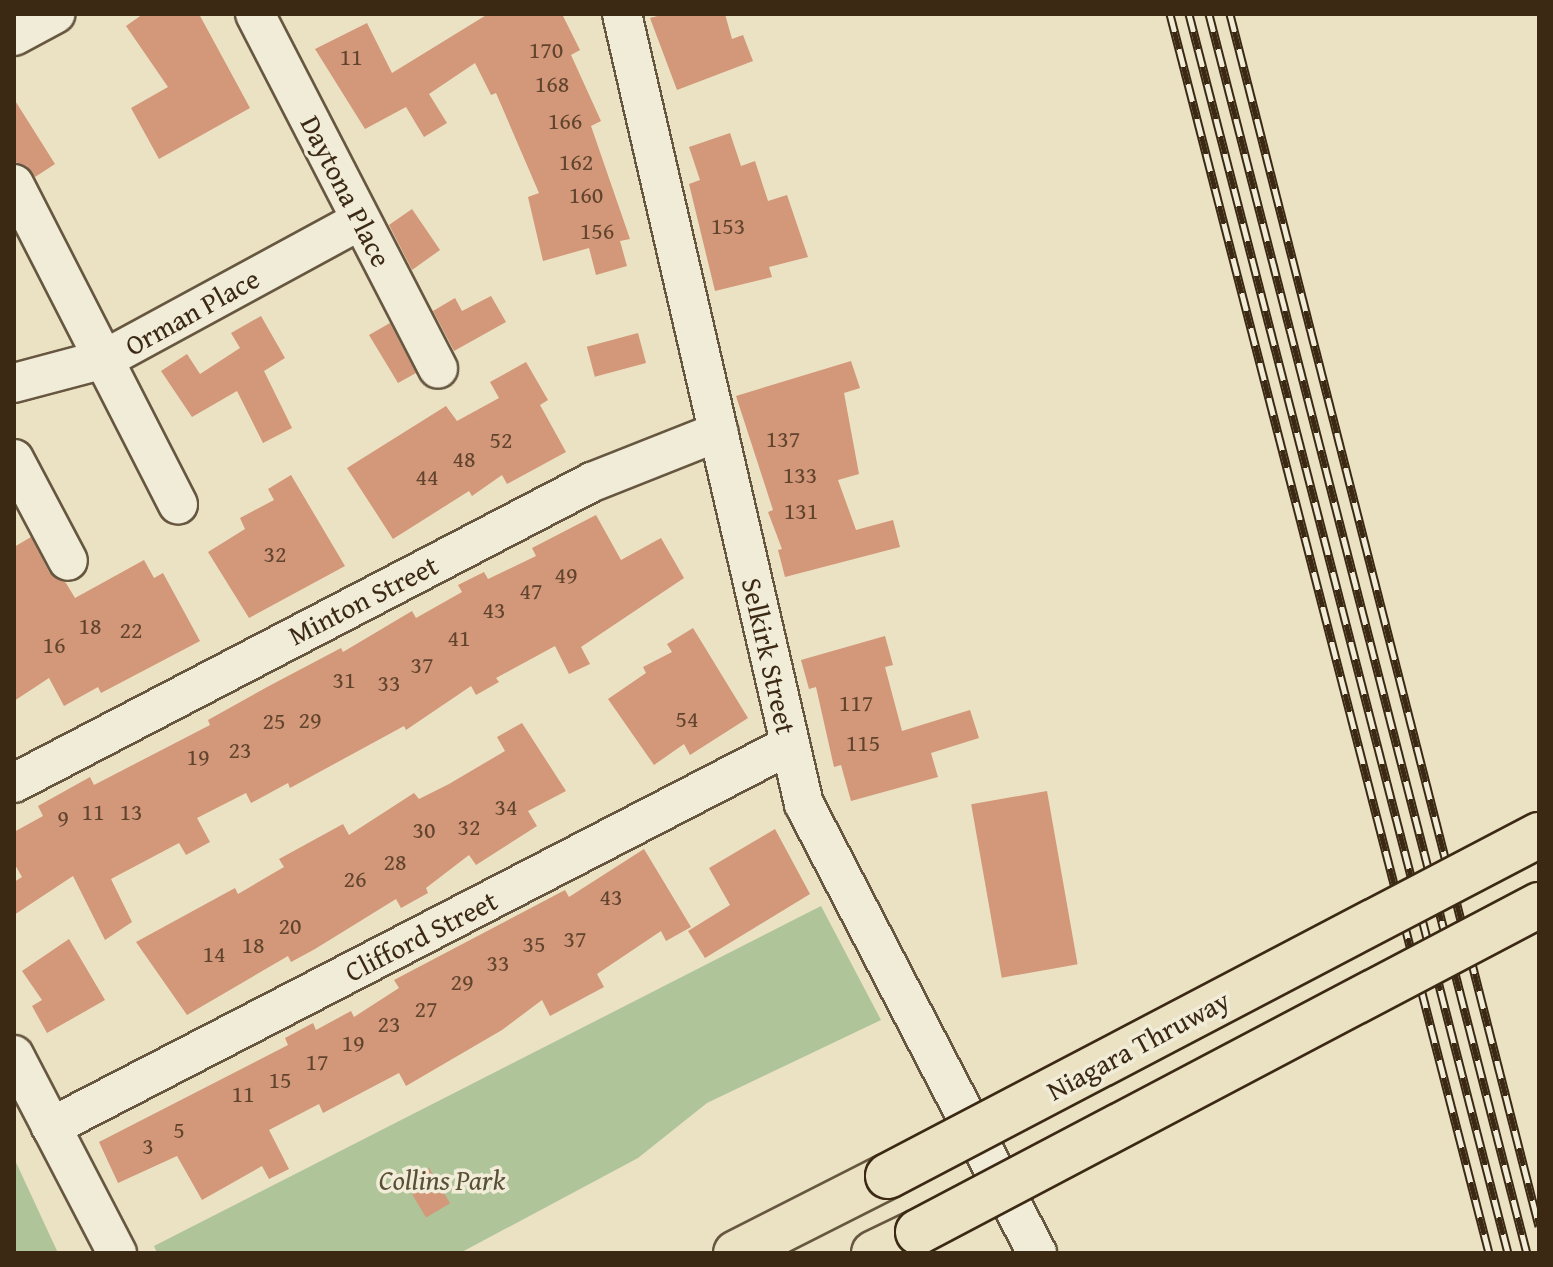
<!DOCTYPE html>
<html>
<head>
<meta charset="utf-8">
<style>
  body { margin:0 }
  #map { position:relative; width:1553px; height:1267px; overflow:hidden; background:#eae2c3; font-family:"Gentium Book Plus",serif }
  div>[style] { position:absolute }
  .green>* { inset:0; background:#b0c499 }
  .building>* { inset:0; background:#d39779; transform-origin:0 0 }
  .roads { filter:drop-shadow(2px 0 #675740) drop-shadow(-2px 0 #675740) drop-shadow(0 2px #675740) drop-shadow(0 -2px #675740) }
  .minor>* { height:38px; margin:-19px; padding:0 19px; transform-origin:19px; border-radius:19px; background:#f1ecd8 }
  .highway>* { height:44px; margin:-22px; padding:0 22px; transform-origin:22px; border-radius:22px; background:#eae2c3 }
  .rail>* { height:9px; margin-top:-4.5px; transform-origin:0; background:repeating-linear-gradient(90deg,#f1ecd8 0 18px,#3b2914 0 36px); box-sizing:border-box; border-block:2px solid #3b2914 }
  .bridges { filter:drop-shadow(2px 0 #3b2914) drop-shadow(-2px 0 #3b2914) drop-shadow(0 2px #3b2914) drop-shadow(0 -2px #3b2914) }
  .highway-bridge>* { height:44px; margin:-22px; padding:0 22px; transform-origin:22px; border-radius:22px; background:#eae2c3 }
  span { translate:-50% -50%; white-space:nowrap; text-align:center; line-height:1.15; -webkit-text-stroke:7px #f1ecd8; paint-order:stroke }
  .number-label { font-size:24px; color:#61442d }
  .number-label span { -webkit-text-stroke-width:0 }
  .street-label { font-size:28px; color:#3b2914 }
  .park-label { font-size:28px; color:#585035; font-style:italic }
  .frame { position:absolute; inset:0; border:16px solid #3b2914; pointer-events:none }
</style>
</head>
<body>
<div id="map">
  <div class="green">
    <div style="clip-path:polygon(821px 906px,881px 1020px,707px 1103px,638px 1158px,460px 1253px,157px 1253px,154px 1246px)"></div>
    <div style="clip-path:polygon(14px 1158px,58px 1253px,14px 1253px)"></div>
  </div>
  <div class="building">
    <div style="clip-path:polygon(143px 14px,199px 14px,250px 108px,159px 159px,131px 108px,168px 87px,126px 26px)"></div>
    <div style="clip-path:polygon(488px 14px,562px 14px,580px 50px,571px 55px,601px 121px,591px 126px,630px 239px,620px 241px,627px 266px,596px 275px,589px 248px,543px 261px,528px 197px,539px 193px,496px 93px,491px 95px,475px 63px,429px 94px,447px 123px,424px 137px,406px 107px,365px 129px,315px 49px,367px 23px,392px 73px)"></div>
    <div style="clip-path:polygon(665px 14px,725px 14px,732px 39px,743px 35px,753px 61px,677px 90px,650px 18px)"></div>
    <div style="clip-path:polygon(14px 99px,55px 164px,35px 177px,27px 166px,14px 162px)"></div>
    <div style="clip-path:polygon(730px 133px,741px 166px,755px 161px,768px 201px,787px 195px,808px 257px,769px 267px,772px 277px,715px 291px,689px 184px,700px 180px,689px 147px)"></div>
    <div style="clip-path:polygon(412px 209px,440px 250px,412px 270px,389px 225px)"></div>
    <div style="clip-path:polygon(491px 296px,506px 322px,454px 351px,433px 311px,455px 298px,462px 311px)"></div>
    <div style="clip-path:polygon(261px 316px,285px 358px,264px 371px,292px 428px,263px 443px,237px 391px,192px 417px,161px 371px,187px 354px,200px 374px,240px 348px,231px 333px)"></div>
    <div style="clip-path:polygon(390px 323px,416px 373px,398px 383px,369px 335px)"></div>
    <div style="left:638px;top:333px;width:31px;height:53px;rotate:75deg"></div>
    <div style="clip-path:polygon(851px 361px,860px 388px,844px 393px,859px 474px,838px 480px,856px 530px,893px 520px,900px 547px,785px 577px,778px 550px,782px 549px,768px 512px,773px 510px,736px 396px)"></div>
    <div style="clip-path:polygon(526px 362px,548px 400px,540px 405px,566px 452px,507px 484px,502px 475px,472px 496px,469px 491px,393px 539px,347px 468px,446px 406px,457px 421px,499px 398px,490px 382px)"></div>
    <div style="clip-path:polygon(291px 475px,345px 566px,249px 618px,208px 552px,245px 529px,240px 518px,274px 500px,268px 489px)"></div>
    <div style="clip-path:polygon(596px 515px,621px 560px,661px 538px,684px 578px,581px 647px,590px 664px,569px 674px,555px 646px,496px 678px,499px 682px,476px 695px,471px 686px,406px 730px,404px 726px,290px 788px,288px 783px,251px 803px,246px 793px,197px 818px,210px 842px,186px 855px,179px 843px,111px 879px,132px 922px,105px 940px,73px 876px,14px 915px,14px 882px,22px 877px,14px 863px,14px 832px,43px 816px,38px 806px,90px 777px,94px 785px,210px 725px,208px 720px,269px 686px,341px 648px,343px 652px,412px 611px,416px 618px,462px 592px,458px 585px,484px 572px,488px 579px,536px 556px,532px 548px)"></div>
    <div style="clip-path:polygon(31px 537px,49px 572px,66px 583px,75px 598px,144px 560px,154px 578px,163px 573px,200px 641px,101px 693px,98px 687px,64px 706px,49px 678px,14px 701px,14px 547px)"></div>
    <div style="clip-path:polygon(693px 628px,748px 718px,690px 755px,684px 744px,654px 765px,608px 699px,646px 673px,643px 667px,672px 652px,667px 644px)"></div>
    <div style="clip-path:polygon(885px 636px,893px 665px,885px 667px,902px 731px,970px 710px,979px 738px,931px 753px,938px 777px,851px 801px,841px 765px,834px 767px,816px 687px,809px 689px,801px 660px)"></div>
    <div style="clip-path:polygon(522px 723px,566px 791px,528px 811px,537px 826px,476px 865px,469px 855px,426px 888px,428px 893px,401px 908px,396px 899px,315px 949px,291px 962px,288px 956px,187px 1015px,136px 942px,235px 888px,238px 894px,284px 867px,279px 859px,343px 824px,349px 835px,414px 793px,419px 799px,449px 784px,505px 751px,497px 737px)"></div>
    <div style="left:1047px;top:791px;width:176px;height:77px;rotate:80deg"></div>
    <div style="clip-path:polygon(775px 829px,810px 894px,705px 958px,688px 931px,730px 905px,709px 868px)"></div>
    <div style="clip-path:polygon(644px 849px,691px 927px,666px 941px,661px 931px,597px 974px,604px 987px,550px 1016px,542px 1000px,502px 1030px,406px 1086px,399px 1073px,323px 1113px,319px 1104px,269px 1130px,289px 1169px,269px 1179px,262px 1166px,202px 1200px,177px 1156px,118px 1183px,99px 1142px,288px 1045px,285px 1038px,313px 1023px,316px 1030px,351px 1011px,354px 1017px,399px 988px,394px 980px,565px 890px,569px 897px)"></div>
    <div style="clip-path:polygon(69px 939px,105px 1000px,47px 1033px,32px 1006px,42px 1000px,22px 971px)"></div>
    <div style="left:429px;top:1168px;width:41px;height:28px;rotate:59deg"></div>
  </div>
  <div class="roads">
    <div class="minor">
      <div style="left:255px;top:14px;width:399px;rotate:62.7deg"></div>
      <div style="left:622px;top:14px;width:811px;rotate:77.03deg"></div>
      <div style="left:804px;top:804px;width:506px;rotate:62.57deg"></div>
      <div style="left:14px;top:36px;width:47px;rotate:-28.2deg"></div>
      <div style="left:14px;top:184px;width:360px;rotate:62.9deg"></div>
      <div style="left:14px;top:383px;width:94px;rotate:-14.8deg"></div>
      <div style="left:105px;top:359px;width:291px;rotate:-28.5deg"></div>
      <div style="left:14px;top:459px;width:115px;rotate:62.1deg"></div>
      <div style="left:14px;top:783px;width:652px;rotate:-27.51deg"></div>
      <div style="left:592px;top:482px;width:136px;rotate:-21.6deg"></div>
      <div style="left:14px;top:1055px;width:223px;rotate:62.5deg"></div>
      <div style="left:51px;top:1127px;width:832px;rotate:-27.34deg"></div>
    </div>
    <div class="highway">
      <div style="left:736px;top:1253px;width:170px;rotate:-26.9deg"></div>
      <div style="left:874px;top:1253px;width:49px;rotate:-25.5deg"></div>
    </div>
  </div>
  <div class="rail">
    <div style="left:1170px;top:14px;width:1279px;rotate:75.56deg"></div>
    <div style="left:1189px;top:14px;width:1279px;rotate:75.56deg"></div>
    <div style="left:1209px;top:14px;width:1279px;rotate:75.61deg"></div>
    <div style="left:1230px;top:14px;width:1251px;rotate:75.7deg"></div>
  </div>
  <div class="bridges">
    <div class="highway-bridge">
      <div style="left:888px;top:1176px;width:735px;rotate:-27.65deg"></div>
      <div style="left:918px;top:1232px;width:702px;rotate:-27.77deg"></div>
    </div>
  </div>
  <div class="number-label">
    <span style="left:546px;top:50px">170</span>
    <span style="left:351px;top:57px">11</span>
    <span style="left:552px;top:84px">168</span>
    <span style="left:565px;top:121px">166</span>
    <span style="left:576px;top:162px">162</span>
    <span style="left:586px;top:195px">160</span>
    <span style="left:728px;top:226px">153</span>
    <span style="left:597px;top:231px">156</span>
    <span style="left:783px;top:439px">137</span>
    <span style="left:501px;top:440px">52</span>
    <span style="left:464px;top:459px">48</span>
    <span style="left:800px;top:475px">133</span>
    <span style="left:427px;top:477px">44</span>
    <span style="left:801px;top:511px">131</span>
    <span style="left:275px;top:554px">32</span>
    <span style="left:566px;top:575px">49</span>
    <span style="left:531px;top:591px">47</span>
    <span style="left:494px;top:610px">43</span>
    <span style="left:90px;top:626px">18</span>
    <span style="left:131px;top:630px">22</span>
    <span style="left:459px;top:638px">41</span>
    <span style="left:54px;top:645px">16</span>
    <span style="left:422px;top:665px">37</span>
    <span style="left:344px;top:680px">31</span>
    <span style="left:389px;top:683px">33</span>
    <span style="left:856px;top:703px">117</span>
    <span style="left:687px;top:719px">54</span>
    <span style="left:310px;top:720px">29</span>
    <span style="left:274px;top:721px">25</span>
    <span style="left:863px;top:743px">115</span>
    <span style="left:240px;top:750px">23</span>
    <span style="left:198px;top:757px">19</span>
    <span style="left:506px;top:807px">34</span>
    <span style="left:93px;top:812px">11</span>
    <span style="left:131px;top:812px">13</span>
    <span style="left:63px;top:818px">9</span>
    <span style="left:469px;top:827px">32</span>
    <span style="left:424px;top:830px">30</span>
    <span style="left:395px;top:862px">28</span>
    <span style="left:355px;top:879px">26</span>
    <span style="left:611px;top:897px">43</span>
    <span style="left:290px;top:926px">20</span>
    <span style="left:575px;top:939px">37</span>
    <span style="left:534px;top:944px">35</span>
    <span style="left:253px;top:945px">18</span>
    <span style="left:214px;top:954px">14</span>
    <span style="left:498px;top:963px">33</span>
    <span style="left:462px;top:982px">29</span>
    <span style="left:426px;top:1009px">27</span>
    <span style="left:389px;top:1024px">23</span>
    <span style="left:353px;top:1043px">19</span>
    <span style="left:317px;top:1062px">17</span>
    <span style="left:280px;top:1080px">15</span>
    <span style="left:243px;top:1094px">11</span>
    <span style="left:179px;top:1130px">5</span>
    <span style="left:148px;top:1146px">3</span>
  </div>
  <div class="street-label">
    <span style="left:346px;top:191px;rotate:63deg">Daytona Place</span>
    <span style="left:192px;top:312px;rotate:-29deg">Orman Place</span>
    <span style="left:363px;top:600px;rotate:-27deg">Minton Street</span>
    <span style="left:769px;top:656px;rotate:77deg">Selkirk Street</span>
    <span style="left:421px;top:936px;rotate:-27deg">Clifford Street</span>
    <span style="left:1138px;top:1045px;rotate:-28deg">Niagara Thruway</span>
  </div>
  <div class="park-label">
    <span style="left:442px;top:1180px">Collins Park</span>
  </div>
  <div class="frame"></div>
</div>
</body>
</html>
